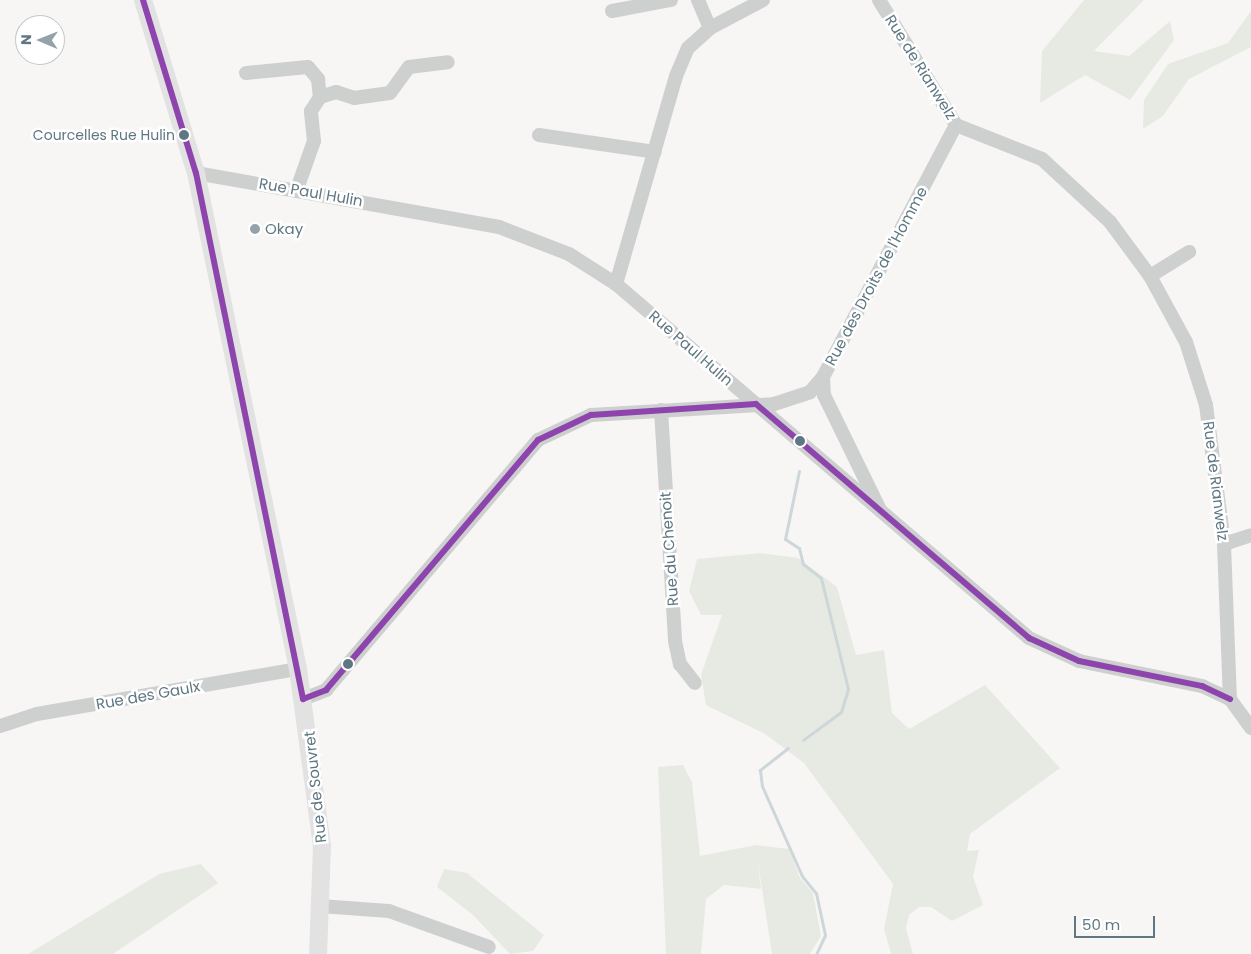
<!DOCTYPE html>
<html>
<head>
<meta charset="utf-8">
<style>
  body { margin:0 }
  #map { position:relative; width:1251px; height:954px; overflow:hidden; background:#f7f6f5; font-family:Poppins,sans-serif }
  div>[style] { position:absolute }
  .green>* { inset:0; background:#e7eae3 }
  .stream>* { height:3px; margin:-1.5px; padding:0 1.5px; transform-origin:1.5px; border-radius:1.5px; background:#cdd7d9 }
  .minor>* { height:14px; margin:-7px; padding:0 7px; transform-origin:7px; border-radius:7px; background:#ced0d0 }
  .major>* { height:18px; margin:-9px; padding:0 9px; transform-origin:9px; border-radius:9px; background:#e2e2e2 }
  .bus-1>* { height:6px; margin:-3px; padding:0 3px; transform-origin:3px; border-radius:3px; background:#8e44ad }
  .dots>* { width:14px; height:14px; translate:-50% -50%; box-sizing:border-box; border:2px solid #fff; border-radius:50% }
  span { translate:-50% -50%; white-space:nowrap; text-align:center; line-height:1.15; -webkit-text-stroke:5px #fff; paint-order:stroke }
  .bus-label { font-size:14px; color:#5f7782 }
  .right { translate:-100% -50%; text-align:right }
  .street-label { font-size:15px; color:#5f7782 }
  .poi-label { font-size:15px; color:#5f7782 }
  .left { translate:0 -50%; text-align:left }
  .north { position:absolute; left:15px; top:15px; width:50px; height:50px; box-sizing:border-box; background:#fff; border:1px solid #bfc9cd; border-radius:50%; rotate:271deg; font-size:14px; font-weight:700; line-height:20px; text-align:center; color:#5f7782 }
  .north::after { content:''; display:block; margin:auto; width:18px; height:22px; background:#94a3aa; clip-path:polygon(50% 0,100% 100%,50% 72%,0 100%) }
  .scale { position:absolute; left:1074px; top:916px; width:81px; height:22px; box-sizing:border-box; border:2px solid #5f7782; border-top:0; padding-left:6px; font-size:15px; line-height:18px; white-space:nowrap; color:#5f7782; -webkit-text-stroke:4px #fff; paint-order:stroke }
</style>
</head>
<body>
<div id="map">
  <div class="green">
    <div style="clip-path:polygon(1084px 0,1144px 0,1094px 51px,1129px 56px,1170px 21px,1174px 40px,1130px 100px,1085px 75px,1040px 103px,1042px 51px)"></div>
    <div style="clip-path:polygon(1251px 11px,1251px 47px,1189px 79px,1163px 116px,1143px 129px,1144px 100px,1168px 64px,1228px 43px)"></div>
    <div style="clip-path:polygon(761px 553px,798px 558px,837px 587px,856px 655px,884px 650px,892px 713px,909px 729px,985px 685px,1060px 768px,970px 834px,967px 851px,979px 850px,973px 877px,983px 905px,952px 921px,931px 907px,919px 907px,909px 915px,906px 928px,913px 954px,891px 954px,884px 929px,893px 884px,804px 763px,765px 734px,706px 705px,701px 675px,722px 615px,701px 615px,689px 591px,697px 559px)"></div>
    <div style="clip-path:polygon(683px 765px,692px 782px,700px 856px,756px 845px,789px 849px,800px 878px,813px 893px,821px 936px,810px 954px,772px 954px,757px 857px,761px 889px,724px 885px,706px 899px,701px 954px,666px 954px,658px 767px)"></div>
    <div style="clip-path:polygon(201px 864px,218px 883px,113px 954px,28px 954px,159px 874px)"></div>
    <div style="clip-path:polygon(444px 869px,467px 873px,544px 935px,533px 951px,510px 954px,473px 915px,437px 887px)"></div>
  </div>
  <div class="stream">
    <div style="left:799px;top:471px;width:69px;rotate:101.6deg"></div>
    <div style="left:785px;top:539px;width:17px;rotate:33deg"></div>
    <div style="left:799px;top:548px;width:16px;rotate:76deg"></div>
    <div style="left:803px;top:564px;width:23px;rotate:38deg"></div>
    <div style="left:821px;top:578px;width:114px;rotate:76.3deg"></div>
    <div style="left:848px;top:689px;width:24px;rotate:107deg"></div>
    <div style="left:841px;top:712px;width:47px;rotate:143.6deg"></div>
    <div style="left:788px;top:748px;width:36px;rotate:142deg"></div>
    <div style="left:760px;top:770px;width:16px;rotate:83deg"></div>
    <div style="left:762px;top:786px;width:98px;rotate:66deg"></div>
    <div style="left:802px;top:876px;width:22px;rotate:51deg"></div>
    <div style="left:816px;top:893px;width:43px;rotate:77.9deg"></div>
    <div style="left:825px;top:935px;width:21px;rotate:115deg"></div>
  </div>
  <div class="minor">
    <div style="left:698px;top:0;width:30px;rotate:67deg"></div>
    <div style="left:879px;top:0;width:147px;rotate:58.4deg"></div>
    <div style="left:956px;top:125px;width:92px;rotate:21.6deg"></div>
    <div style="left:1042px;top:159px;width:93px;rotate:42.8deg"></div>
    <div style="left:1110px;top:222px;width:67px;rotate:53.5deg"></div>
    <div style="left:1150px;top:276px;width:75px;rotate:61.4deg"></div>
    <div style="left:1186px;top:342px;width:66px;rotate:72.4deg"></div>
    <div style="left:1206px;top:405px;width:140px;rotate:82.6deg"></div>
    <div style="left:1224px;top:544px;width:155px;rotate:87.8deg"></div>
    <div style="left:612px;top:11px;width:60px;rotate:-10.6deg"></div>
    <div style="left:246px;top:73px;width:62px;rotate:-5.5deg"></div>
    <div style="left:308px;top:67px;width:16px;rotate:50deg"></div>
    <div style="left:318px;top:79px;width:18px;rotate:84deg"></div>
    <div style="left:539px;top:135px;width:117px;rotate:8.3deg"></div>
    <div style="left:196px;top:173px;width:308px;rotate:10.1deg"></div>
    <div style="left:499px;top:227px;width:75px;rotate:21.1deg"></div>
    <div style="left:569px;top:254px;width:56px;rotate:32.6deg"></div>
    <div style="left:616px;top:284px;width:544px;rotate:40.6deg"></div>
    <div style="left:1029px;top:638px;width:55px;rotate:24.7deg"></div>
    <div style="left:1079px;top:661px;width:126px;rotate:11.5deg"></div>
    <div style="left:1202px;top:686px;width:31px;rotate:25deg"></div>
    <div style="left:297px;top:189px;width:51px;rotate:-70.5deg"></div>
    <div style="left:314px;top:141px;width:30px;rotate:-96deg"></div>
    <div style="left:311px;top:111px;width:17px;rotate:-57deg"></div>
    <div style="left:320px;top:97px;width:17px;rotate:-17deg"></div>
    <div style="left:336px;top:92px;width:19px;rotate:18deg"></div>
    <div style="left:354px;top:98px;width:36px;rotate:-8deg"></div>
    <div style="left:390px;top:93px;width:32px;rotate:-54deg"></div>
    <div style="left:409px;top:67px;width:39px;rotate:-7deg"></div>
    <div style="left:1150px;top:276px;width:46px;rotate:-31.6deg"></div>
    <div style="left:616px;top:284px;width:216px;rotate:-73.9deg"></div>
    <div style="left:676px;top:76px;width:30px;rotate:-67deg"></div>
    <div style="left:688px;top:48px;width:30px;rotate:-42deg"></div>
    <div style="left:710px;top:28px;width:60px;rotate:-27.8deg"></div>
    <div style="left:823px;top:377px;width:18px;rotate:87deg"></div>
    <div style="left:824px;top:395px;width:126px;rotate:64deg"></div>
    <div style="left:661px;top:410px;width:231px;rotate:86.5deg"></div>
    <div style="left:675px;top:641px;width:24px;rotate:78deg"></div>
    <div style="left:680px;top:664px;width:24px;rotate:52deg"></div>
    <div style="left:1224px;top:544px;width:28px;rotate:-18deg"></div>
    <div style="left:303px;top:699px;width:25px;rotate:-21deg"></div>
    <div style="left:326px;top:690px;width:328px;rotate:-49.7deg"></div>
    <div style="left:538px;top:440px;width:59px;rotate:-25.3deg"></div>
    <div style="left:591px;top:415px;width:183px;rotate:-3.4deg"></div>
    <div style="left:774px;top:404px;width:38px;rotate:-18deg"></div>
    <div style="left:810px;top:392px;width:20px;rotate:-49deg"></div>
    <div style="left:823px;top:377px;width:285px;rotate:-62.2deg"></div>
    <div style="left:1230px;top:699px;width:36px;rotate:54deg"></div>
    <div style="left:0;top:726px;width:39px;rotate:-18deg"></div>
    <div style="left:37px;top:714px;width:265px;rotate:-9.8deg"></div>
    <div style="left:320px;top:906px;width:69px;rotate:4.1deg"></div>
    <div style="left:389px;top:911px;width:106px;rotate:19.8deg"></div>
  </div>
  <div class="major">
    <div style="left:143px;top:0;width:181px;rotate:73deg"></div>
    <div style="left:196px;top:173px;width:506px;rotate:78.38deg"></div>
    <div style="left:298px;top:669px;width:179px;rotate:82.3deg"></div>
    <div style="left:322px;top:846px;width:108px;rotate:92.1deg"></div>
  </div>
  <div class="bus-1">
    <div style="left:143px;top:0;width:181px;rotate:73deg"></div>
    <div style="left:196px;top:173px;width:537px;rotate:78.5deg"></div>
    <div style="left:756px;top:404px;width:360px;rotate:40.6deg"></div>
    <div style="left:1029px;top:638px;width:55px;rotate:24.7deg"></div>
    <div style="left:1079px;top:661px;width:126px;rotate:11.5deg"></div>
    <div style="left:1202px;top:686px;width:31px;rotate:25deg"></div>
    <div style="left:303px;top:699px;width:25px;rotate:-21deg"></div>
    <div style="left:326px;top:690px;width:328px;rotate:-49.7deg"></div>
    <div style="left:538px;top:440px;width:59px;rotate:-25.3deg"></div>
    <div style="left:591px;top:415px;width:165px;rotate:-3.8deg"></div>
  </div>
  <div class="dots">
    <div style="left:184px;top:135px;background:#5f7782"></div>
    <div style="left:255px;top:229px;background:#94a3aa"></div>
    <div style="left:800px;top:441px;background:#5f7782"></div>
    <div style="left:348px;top:664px;background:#5f7782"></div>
  </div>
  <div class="bus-label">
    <span class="right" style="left:175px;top:135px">Courcelles Rue Hulin</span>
  </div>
  <div class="street-label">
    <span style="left:921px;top:67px;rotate:58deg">Rue de Rianwelz</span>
    <span style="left:311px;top:192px;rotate:10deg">Rue Paul Hulin</span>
    <span style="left:876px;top:276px;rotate:-62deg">Rue des Droits de l'Homme</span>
    <span style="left:691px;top:348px;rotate:41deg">Rue Paul Hulin</span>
    <span style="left:1216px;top:481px;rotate:83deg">Rue de Rianwelz</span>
    <span style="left:669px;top:549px;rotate:-94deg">Rue du Chenoit</span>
    <span style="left:148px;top:695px;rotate:-10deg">Rue des Gaulx</span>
    <span style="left:315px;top:787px;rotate:-96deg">Rue de Souvret</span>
  </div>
  <div class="poi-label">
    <span class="left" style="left:265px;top:229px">Okay</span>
  </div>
  <div class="north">N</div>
  <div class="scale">50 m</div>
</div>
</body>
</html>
